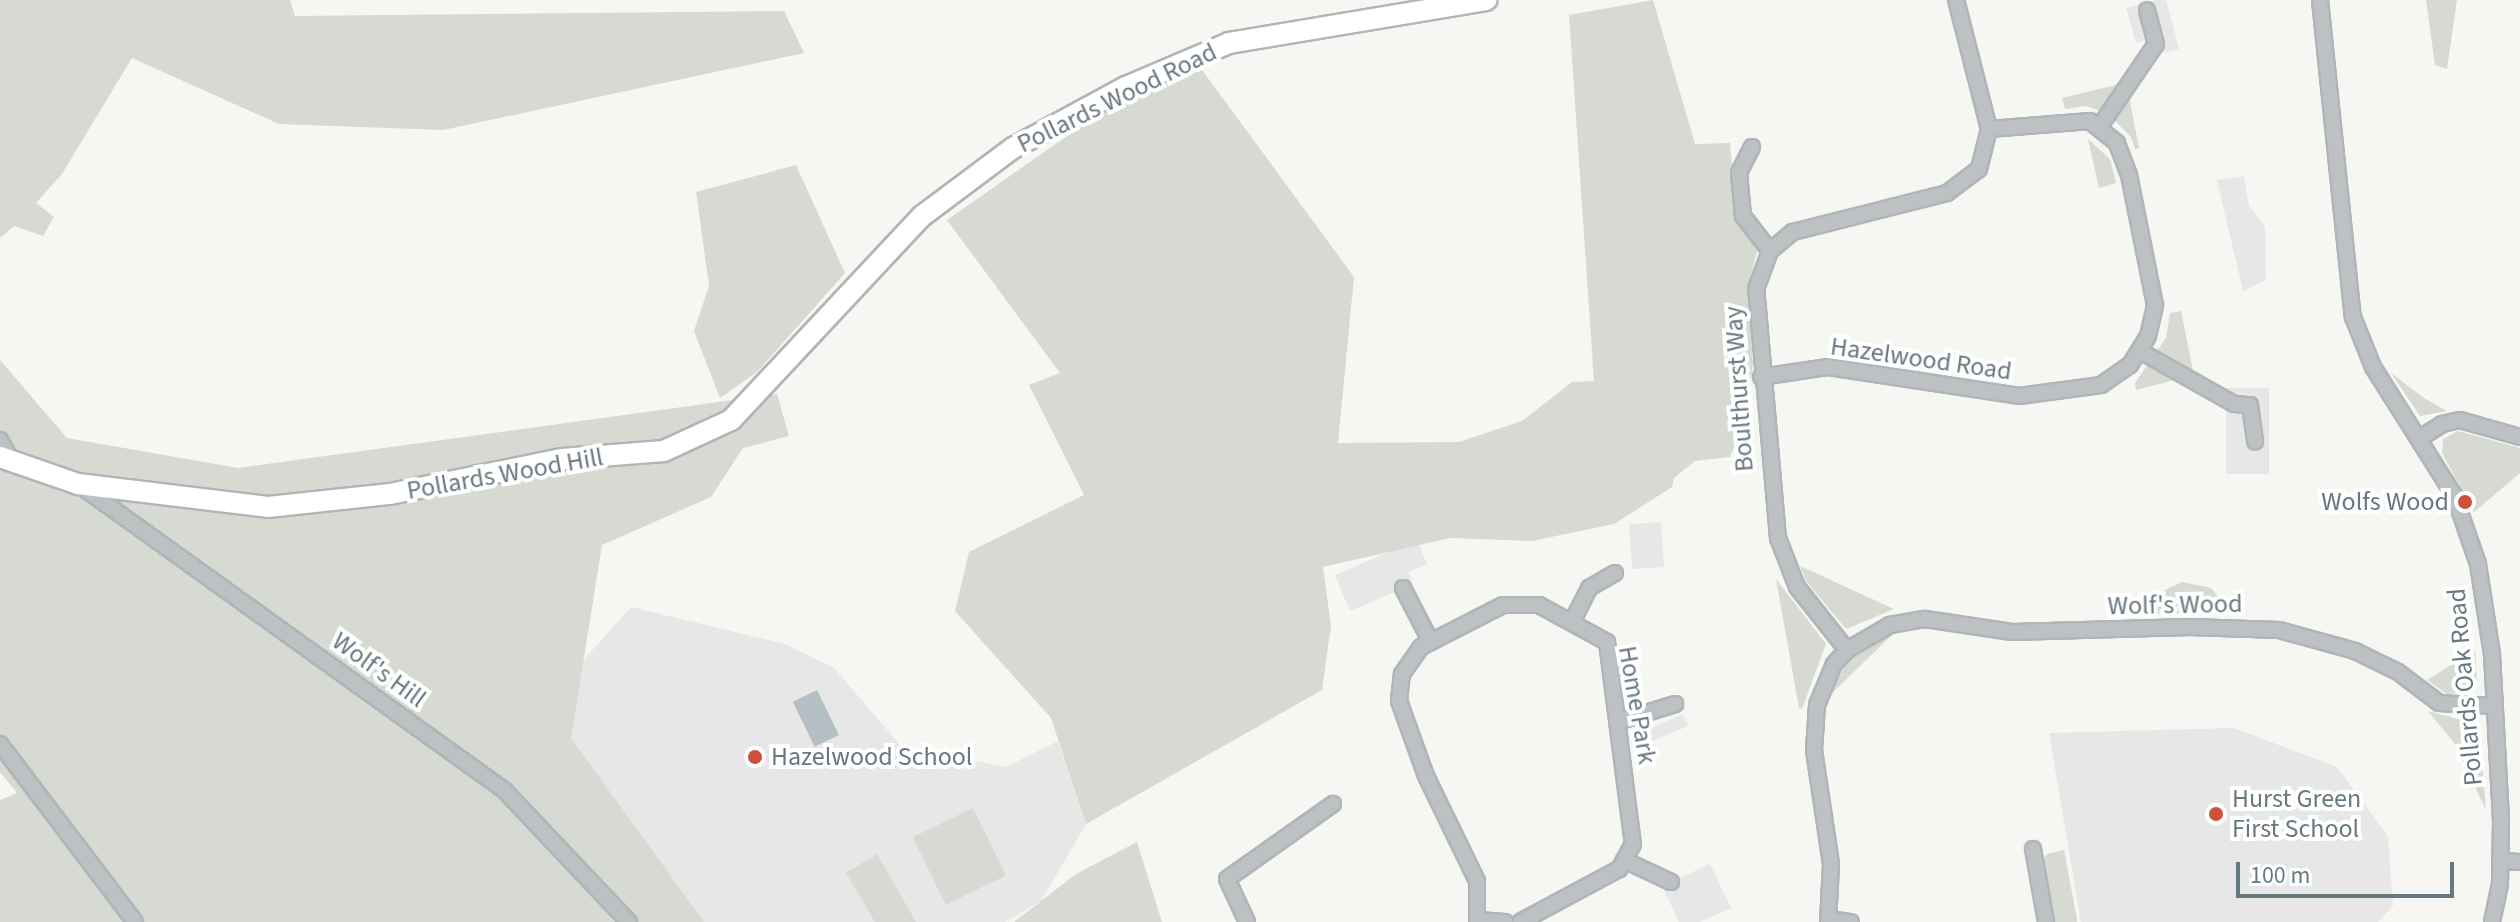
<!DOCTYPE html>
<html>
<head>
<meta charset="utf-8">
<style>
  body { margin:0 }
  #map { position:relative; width:2520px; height:922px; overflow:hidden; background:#f6f6f3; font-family:"Source Sans 3",sans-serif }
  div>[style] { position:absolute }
  .built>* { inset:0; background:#e6e7e6; transform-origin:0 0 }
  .green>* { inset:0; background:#d6dad3; transform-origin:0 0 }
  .water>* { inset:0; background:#b4c0c3; transform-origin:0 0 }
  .roads { filter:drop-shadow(2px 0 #b0b5b8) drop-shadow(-2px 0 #b0b5b8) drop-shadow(0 2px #b0b5b8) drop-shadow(0 -2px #b0b5b8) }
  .street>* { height:14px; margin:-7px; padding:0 7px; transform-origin:7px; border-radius:7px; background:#bdc1c4 }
  .secondary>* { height:20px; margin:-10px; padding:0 10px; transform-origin:10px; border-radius:10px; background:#fff }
  .dots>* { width:22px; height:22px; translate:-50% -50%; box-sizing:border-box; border:4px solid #fff; border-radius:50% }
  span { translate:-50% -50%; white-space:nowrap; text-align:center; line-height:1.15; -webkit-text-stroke:8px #fff; paint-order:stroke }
  .street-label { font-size:26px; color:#687880 }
  .poi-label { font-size:26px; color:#687880 }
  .right { translate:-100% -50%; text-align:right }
  .left { translate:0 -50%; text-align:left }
  .scale { position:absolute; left:2236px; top:862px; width:218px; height:36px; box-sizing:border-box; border:4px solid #687880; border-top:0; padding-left:10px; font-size:24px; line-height:28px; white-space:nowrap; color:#687880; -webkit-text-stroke:6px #fff; paint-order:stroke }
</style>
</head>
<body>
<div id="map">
  <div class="built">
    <div style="clip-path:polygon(2155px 0,2166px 0,2179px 49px,2151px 56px,2147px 40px,2136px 43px,2126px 8px)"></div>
    <div style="clip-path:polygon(2244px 176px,2249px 206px,2265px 227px,2266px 280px,2243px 291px,2217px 180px)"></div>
    <div style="left:2226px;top:388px;width:43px;height:86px"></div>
    <div style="left:1661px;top:522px;width:45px;height:32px;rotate:86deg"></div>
    <div style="clip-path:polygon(1417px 540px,1427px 564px,1408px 572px,1413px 584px,1350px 611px,1335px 575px)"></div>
    <div style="clip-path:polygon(631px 607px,785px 644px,834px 668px,902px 747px,1006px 767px,1058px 741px,1086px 824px,1041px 901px,1005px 922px,662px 922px,531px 719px)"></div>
    <div style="left:1683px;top:714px;width:13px;height:59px;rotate:67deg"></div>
    <div style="clip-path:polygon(2234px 728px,2337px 767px,2388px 836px,2393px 906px,2378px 922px,2081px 922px,2049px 733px)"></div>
    <div style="clip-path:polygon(1710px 864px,1731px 908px,1700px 922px,1679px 922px,1662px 886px)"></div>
  </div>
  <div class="green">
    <div style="clip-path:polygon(0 0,290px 0,295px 16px,784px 11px,804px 53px,443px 130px,279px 124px,132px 58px,62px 174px,36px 203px,54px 217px,43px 236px,14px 226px,0 238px)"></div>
    <div style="clip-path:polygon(1653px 0,1695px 144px,1730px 143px,1737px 220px,1757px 251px,1748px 287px,1753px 364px,1747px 418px,1730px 457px,1695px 461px,1674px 478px,1672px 487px,1614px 524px,1532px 541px,1450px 538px,1323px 567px,1331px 626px,1322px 690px,1086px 824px,1051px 718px,955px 611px,969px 552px,1084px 495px,1029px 385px,1060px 373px,947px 220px,1120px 99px,1202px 70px,1354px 277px,1338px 443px,1459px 442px,1522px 421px,1572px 382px,1594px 381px,1569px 15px)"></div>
    <div style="clip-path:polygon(2426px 0,2457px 0,2447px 69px,2435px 65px)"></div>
    <div style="clip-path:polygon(2120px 84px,2127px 86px,2139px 148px,2135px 149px,2131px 137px,2107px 113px,2086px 106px,2065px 109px,2062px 98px)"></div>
    <div style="clip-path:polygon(2088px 139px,2110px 159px,2116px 183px,2099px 188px)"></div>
    <div style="clip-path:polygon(796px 165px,845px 273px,757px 372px,720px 398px,694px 331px,709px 286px,696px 192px)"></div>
    <div style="clip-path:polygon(2181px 311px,2194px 375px,2136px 390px,2135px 383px,2166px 338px,2170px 313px)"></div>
    <div style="clip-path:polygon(0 360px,67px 438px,238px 468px,777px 394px,789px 436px,743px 448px,711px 497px,602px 545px,571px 738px,704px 922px,0 922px,0 800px,17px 793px,0 772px)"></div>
    <div style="clip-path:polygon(2391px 373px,2424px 398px,2447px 411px,2420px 416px)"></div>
    <div style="clip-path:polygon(2458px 431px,2520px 448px,2520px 473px,2474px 512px,2442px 453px,2443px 439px)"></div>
    <div style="clip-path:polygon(1800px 566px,1894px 609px,1846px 629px,1806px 581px)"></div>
    <div style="clip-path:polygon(1776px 579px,1826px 644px,1802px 709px,1799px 708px)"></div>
    <div style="clip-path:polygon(2182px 582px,2211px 588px,2232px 613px,2145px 614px,2153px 596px)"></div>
    <div style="clip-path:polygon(1892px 632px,1893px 634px,1825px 700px,1850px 658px)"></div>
    <div style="clip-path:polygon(2475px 650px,2477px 680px,2468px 692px,2447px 694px,2427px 680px)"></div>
    <div style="clip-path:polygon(2428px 711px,2470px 722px,2479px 731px,2486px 810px,2455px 744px)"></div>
    <div style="left:973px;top:808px;width:75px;height:67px;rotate:64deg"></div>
    <div style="clip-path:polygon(1137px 842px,1162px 922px,1014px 922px,1076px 874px)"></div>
    <div style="clip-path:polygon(2064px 850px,2077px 919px,2077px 922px,2053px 922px,2042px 862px,2047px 854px)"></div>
    <div style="clip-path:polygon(877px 854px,916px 922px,875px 922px,846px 873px)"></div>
  </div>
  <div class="water">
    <div style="left:817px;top:690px;width:50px;height:27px;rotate:64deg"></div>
  </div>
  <div class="roads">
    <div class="street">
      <div style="left:2320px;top:0;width:319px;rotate:84.1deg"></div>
      <div style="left:2353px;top:317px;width:54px;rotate:68.2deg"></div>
      <div style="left:2373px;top:367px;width:151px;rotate:57.7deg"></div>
      <div style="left:2454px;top:495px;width:73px;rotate:70.8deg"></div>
      <div style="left:2478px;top:564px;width:91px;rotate:81.2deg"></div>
      <div style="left:2492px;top:654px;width:168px;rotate:86.9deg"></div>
      <div style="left:2501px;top:822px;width:62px;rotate:90.9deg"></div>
      <div style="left:2500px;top:884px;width:39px;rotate:102deg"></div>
      <div style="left:2100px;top:126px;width:99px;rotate:-55.7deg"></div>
      <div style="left:2156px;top:44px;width:35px;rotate:-105deg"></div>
      <div style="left:1752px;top:147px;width:29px;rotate:117deg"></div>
      <div style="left:1739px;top:173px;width:43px;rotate:84.7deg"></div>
      <div style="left:1743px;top:216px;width:44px;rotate:52.4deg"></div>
      <div style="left:2140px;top:351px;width:108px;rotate:29.4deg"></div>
      <div style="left:2234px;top:404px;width:16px;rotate:4deg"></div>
      <div style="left:2250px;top:405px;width:37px;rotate:82deg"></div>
      <div style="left:1761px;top:377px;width:68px;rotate:-8.5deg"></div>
      <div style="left:1828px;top:367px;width:193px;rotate:8.6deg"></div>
      <div style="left:2019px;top:396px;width:83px;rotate:-7.6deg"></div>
      <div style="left:2101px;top:385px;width:35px;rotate:-35deg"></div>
      <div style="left:2130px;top:365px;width:34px;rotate:-58deg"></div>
      <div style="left:2148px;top:336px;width:32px;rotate:-77deg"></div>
      <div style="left:2155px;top:305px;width:133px;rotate:-101.3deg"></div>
      <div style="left:2129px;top:175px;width:34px;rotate:-111deg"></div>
      <div style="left:2117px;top:143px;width:35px;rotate:-141deg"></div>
      <div style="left:2090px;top:121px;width:101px;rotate:175.5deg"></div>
      <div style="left:2420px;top:438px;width:26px;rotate:-32deg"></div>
      <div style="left:2442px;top:424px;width:18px;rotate:-13deg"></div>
      <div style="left:2460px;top:420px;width:62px;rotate:15.8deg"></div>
      <div style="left:0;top:440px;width:25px;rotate:61deg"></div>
      <div style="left:78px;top:484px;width:525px;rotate:35.69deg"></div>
      <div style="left:504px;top:790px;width:182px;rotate:46.6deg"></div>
      <div style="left:1403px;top:588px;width:61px;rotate:62.6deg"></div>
      <div style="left:1573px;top:620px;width:36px;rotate:-63deg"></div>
      <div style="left:1589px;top:588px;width:30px;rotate:-30deg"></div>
      <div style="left:1847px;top:650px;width:80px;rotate:-128.4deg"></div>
      <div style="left:1797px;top:587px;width:53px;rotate:-111.2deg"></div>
      <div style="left:1778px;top:538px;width:250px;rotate:-95deg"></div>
      <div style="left:1756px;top:289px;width:40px;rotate:-69.8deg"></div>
      <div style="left:1770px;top:251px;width:30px;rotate:-40deg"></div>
      <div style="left:1793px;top:232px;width:159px;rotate:-14.2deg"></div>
      <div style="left:1947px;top:193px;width:40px;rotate:-37deg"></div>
      <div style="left:1979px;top:169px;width:41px;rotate:-76deg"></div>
      <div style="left:1989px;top:129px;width:133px;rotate:-104.3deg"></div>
      <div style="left:1617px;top:722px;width:61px;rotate:-17.2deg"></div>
      <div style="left:0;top:744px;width:223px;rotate:52.8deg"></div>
      <div style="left:2033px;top:849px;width:74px;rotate:79.9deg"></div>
      <div style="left:1624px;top:860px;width:52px;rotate:25.1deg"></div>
      <div style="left:2500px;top:861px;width:20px;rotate:3deg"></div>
      <div style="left:1829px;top:919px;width:22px;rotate:8deg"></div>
      <div style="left:1478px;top:920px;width:27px;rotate:4deg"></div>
      <div style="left:1247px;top:922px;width:47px;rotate:-114.9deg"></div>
      <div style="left:1227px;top:879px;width:130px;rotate:-35.3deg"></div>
      <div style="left:1477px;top:922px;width:41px;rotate:-90deg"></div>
      <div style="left:1477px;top:881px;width:117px;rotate:-115.9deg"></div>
      <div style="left:1426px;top:776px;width:80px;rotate:-109.8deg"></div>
      <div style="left:1399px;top:701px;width:27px;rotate:-84deg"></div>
      <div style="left:1402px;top:674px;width:33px;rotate:-55deg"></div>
      <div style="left:1421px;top:647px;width:92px;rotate:-27.1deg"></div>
      <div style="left:1503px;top:605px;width:36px"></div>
      <div style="left:1539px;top:605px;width:77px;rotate:28.6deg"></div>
      <div style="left:1607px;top:642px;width:204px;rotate:82.7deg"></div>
      <div style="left:1633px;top:844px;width:29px;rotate:119deg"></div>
      <div style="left:1619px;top:869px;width:112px;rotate:151.8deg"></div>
      <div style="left:1828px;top:922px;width:58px;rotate:-87deg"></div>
      <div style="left:1831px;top:864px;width:115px;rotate:-98.5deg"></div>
      <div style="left:1814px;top:750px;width:45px;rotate:-86.2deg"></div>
      <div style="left:1817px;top:705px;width:44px;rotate:-67.5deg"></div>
      <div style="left:1834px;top:664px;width:19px;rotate:-47deg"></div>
      <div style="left:1847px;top:650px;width:50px;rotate:-30.2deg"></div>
      <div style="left:1890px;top:625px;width:36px;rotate:-10deg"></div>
      <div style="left:1925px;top:619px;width:88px;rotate:8.5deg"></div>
      <div style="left:2012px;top:632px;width:178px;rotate:-1.6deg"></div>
      <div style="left:2190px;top:627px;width:89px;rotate:1.9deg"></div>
      <div style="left:2279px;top:630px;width:79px;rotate:15.4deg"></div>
      <div style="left:2355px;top:651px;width:48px;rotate:26deg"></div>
      <div style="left:2398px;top:672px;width:51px;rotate:37.1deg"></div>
      <div style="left:2439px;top:703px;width:55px;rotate:3.1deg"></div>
    </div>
    <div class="secondary">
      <div style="left:0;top:457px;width:83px;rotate:19.1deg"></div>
      <div style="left:78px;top:484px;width:191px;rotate:6.9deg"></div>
      <div style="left:268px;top:507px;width:123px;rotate:-6.1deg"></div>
      <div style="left:390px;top:494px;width:176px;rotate:-11.5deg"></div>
      <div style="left:562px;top:459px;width:102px;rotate:-4.5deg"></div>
      <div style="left:664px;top:451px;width:74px;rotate:-24.8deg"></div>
      <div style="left:731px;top:420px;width:279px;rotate:-46.9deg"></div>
      <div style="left:922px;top:216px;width:114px;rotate:-36.8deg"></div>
      <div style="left:1013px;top:148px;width:128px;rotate:-28.4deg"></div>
      <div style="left:1126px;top:87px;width:112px;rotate:-23.1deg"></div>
      <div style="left:1229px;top:43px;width:261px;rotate:-9.5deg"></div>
    </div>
  </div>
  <div class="dots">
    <div style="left:2465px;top:502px;background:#ce503b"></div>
    <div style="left:755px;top:757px;background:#ce503b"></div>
    <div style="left:2216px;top:814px;background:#ce503b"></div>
  </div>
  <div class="street-label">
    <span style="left:1117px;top:98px;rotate:-26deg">Pollards Wood Road</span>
    <span style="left:1921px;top:359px;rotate:8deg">Hazelwood Road</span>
    <span style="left:1739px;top:389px;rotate:-94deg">Boulthurst Way</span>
    <span style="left:505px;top:474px;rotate:-10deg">Pollards Wood Hill</span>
    <span style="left:2175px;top:605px;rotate:-1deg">Wolf's Wood</span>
    <span style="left:379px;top:670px;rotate:36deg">Wolf's Hill</span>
    <span style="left:2465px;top:687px;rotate:-95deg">Pollards Oak Road</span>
    <span style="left:1637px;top:705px;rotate:80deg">Home Park</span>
  </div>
  <div class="poi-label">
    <span class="right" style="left:2449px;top:502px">Wolfs Wood</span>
    <span class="left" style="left:771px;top:757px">Hazelwood School</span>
    <span class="left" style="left:2232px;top:814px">Hurst Green<br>First School</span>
  </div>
  <div class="scale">100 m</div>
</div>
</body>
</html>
